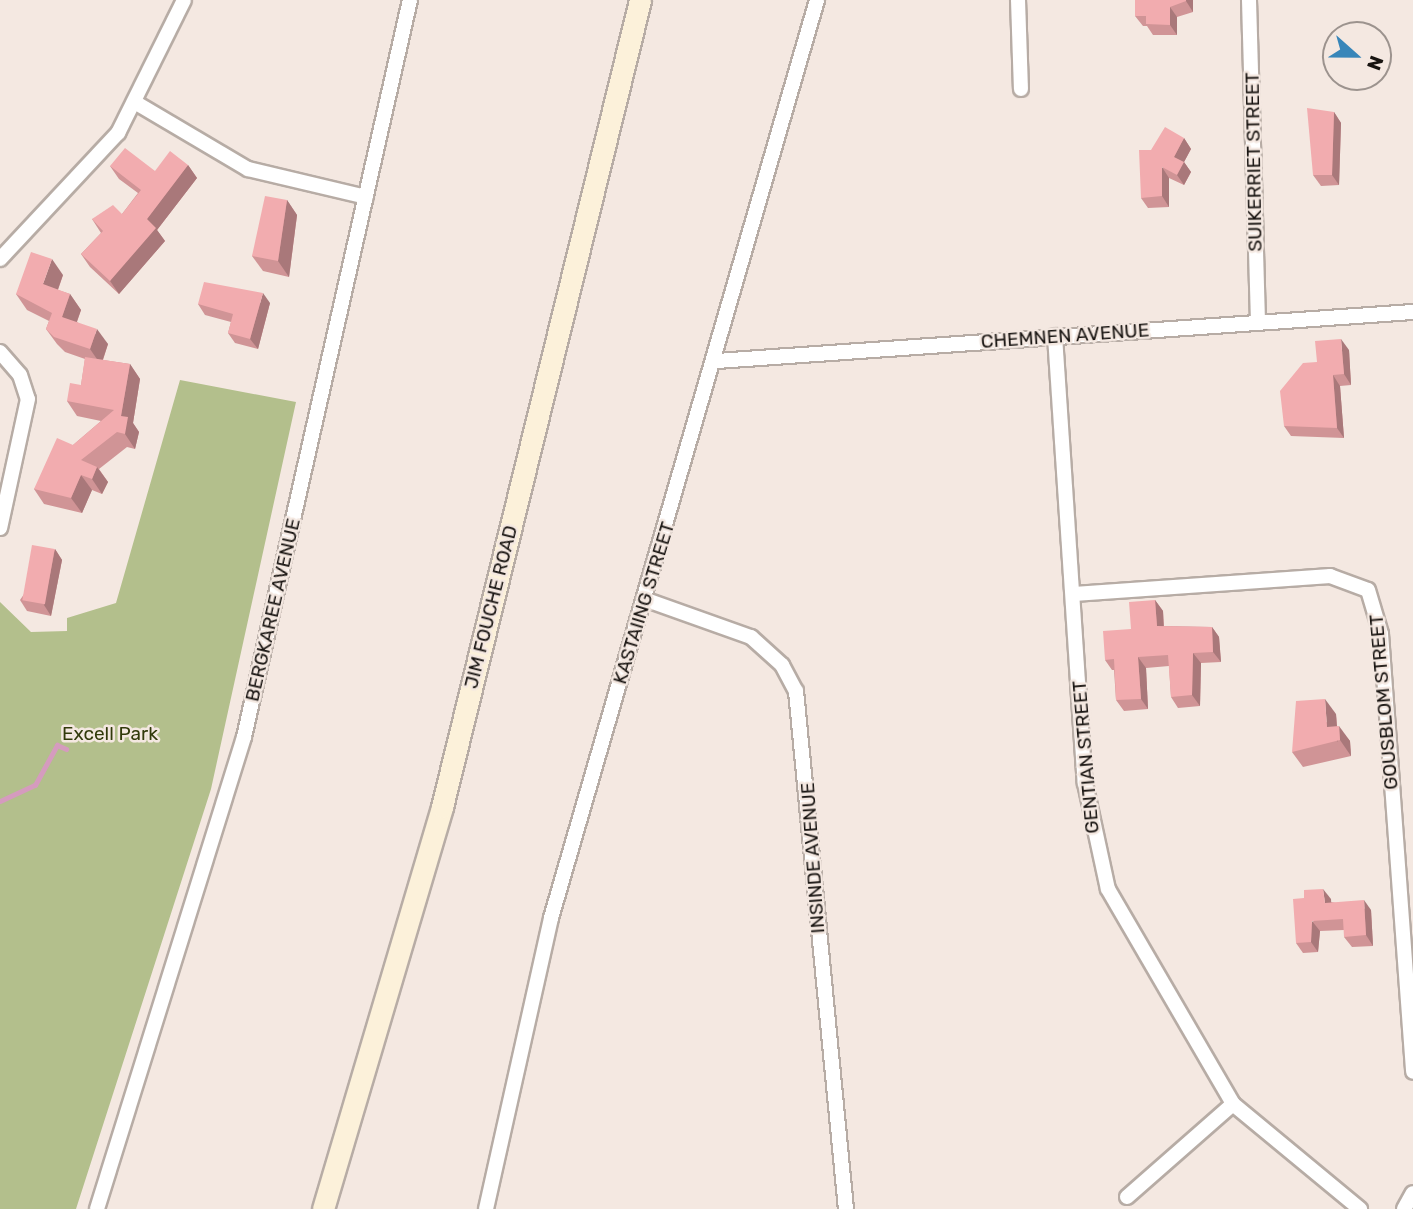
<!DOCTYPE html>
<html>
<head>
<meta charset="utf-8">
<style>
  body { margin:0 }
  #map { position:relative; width:1413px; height:1209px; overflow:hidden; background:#f4e8e1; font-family:Rubik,sans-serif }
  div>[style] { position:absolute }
  .green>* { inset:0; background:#b3bf8c }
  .stream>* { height:5px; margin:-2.5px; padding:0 2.5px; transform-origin:2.5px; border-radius:2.5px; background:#d59bbe }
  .roads { filter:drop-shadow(2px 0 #b7aca5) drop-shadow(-2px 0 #b7aca5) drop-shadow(0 2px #b7aca5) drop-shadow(0 -2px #b7aca5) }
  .street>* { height:14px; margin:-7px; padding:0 7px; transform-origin:7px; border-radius:7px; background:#fff }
  .secondary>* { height:21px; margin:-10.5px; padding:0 10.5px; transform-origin:10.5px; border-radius:10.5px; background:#fcf1da }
  .wall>* { inset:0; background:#d09496 }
  .shaded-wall>* { inset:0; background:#a9787a }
  .building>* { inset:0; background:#f2acaf; transform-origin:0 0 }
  span { translate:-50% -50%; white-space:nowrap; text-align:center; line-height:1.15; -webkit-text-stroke:5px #f4e8e1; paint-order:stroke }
  .street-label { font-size:19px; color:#181411 }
  .park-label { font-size:19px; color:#323a0b }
  .north { position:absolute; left:1322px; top:21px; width:70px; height:70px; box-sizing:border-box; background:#f4e8e1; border:2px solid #9c938e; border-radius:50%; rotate:111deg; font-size:19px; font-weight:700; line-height:28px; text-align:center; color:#181411 }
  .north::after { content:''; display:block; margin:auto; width:24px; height:32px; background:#3886b9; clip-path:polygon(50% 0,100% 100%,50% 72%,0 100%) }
</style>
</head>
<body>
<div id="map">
  <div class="green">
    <div style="clip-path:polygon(180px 380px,296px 402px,211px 789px,76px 1209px,0 1209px,0 602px,31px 632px,67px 631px,67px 618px,116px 603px)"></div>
  </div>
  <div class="stream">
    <div style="left:0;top:801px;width:38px;rotate:-25deg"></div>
    <div style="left:35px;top:785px;width:46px;rotate:-61.2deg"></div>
    <div style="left:57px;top:745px;width:10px;rotate:24deg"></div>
  </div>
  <div class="roads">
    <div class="street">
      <div style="left:1018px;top:0;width:89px;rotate:88.1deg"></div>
      <div style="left:1249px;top:0;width:323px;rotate:88.4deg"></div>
      <div style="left:138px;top:104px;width:128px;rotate:30.6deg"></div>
      <div style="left:248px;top:169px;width:121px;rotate:13.3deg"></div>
      <div style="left:0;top:259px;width:173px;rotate:-46.9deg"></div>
      <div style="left:118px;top:133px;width:148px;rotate:-63.6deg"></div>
      <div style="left:1055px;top:336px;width:448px;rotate:86.2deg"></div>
      <div style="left:1085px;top:783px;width:108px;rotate:77.8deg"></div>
      <div style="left:1108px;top:889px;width:249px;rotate:59.8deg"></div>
      <div style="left:1233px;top:1104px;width:165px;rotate:39.6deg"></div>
      <div style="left:0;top:352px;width:30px;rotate:49deg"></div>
      <div style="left:20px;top:375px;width:25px;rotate:72deg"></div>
      <div style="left:28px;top:399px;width:132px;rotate:102.2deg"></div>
      <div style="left:717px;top:361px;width:698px;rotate:-4.03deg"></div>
      <div style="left:1074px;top:594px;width:257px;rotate:-4deg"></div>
      <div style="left:1330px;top:576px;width:40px;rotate:20.2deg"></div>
      <div style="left:1368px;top:590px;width:46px;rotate:73.5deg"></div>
      <div style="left:1381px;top:634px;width:439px;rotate:85.8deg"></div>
      <div style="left:644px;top:599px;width:114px;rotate:19.6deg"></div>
      <div style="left:751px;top:637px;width:42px;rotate:42.1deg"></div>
      <div style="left:782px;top:665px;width:30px;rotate:62deg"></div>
      <div style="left:796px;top:691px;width:520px;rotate:84.49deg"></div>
      <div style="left:1127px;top:1197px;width:141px;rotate:-41.3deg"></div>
      <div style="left:97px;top:1209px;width:494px;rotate:-72.7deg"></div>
      <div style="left:244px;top:737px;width:755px;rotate:-77.31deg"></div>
      <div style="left:486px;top:1209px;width:298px;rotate:-77.4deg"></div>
      <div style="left:551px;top:918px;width:956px;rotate:-73.84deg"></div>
      <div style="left:1404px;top:1209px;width:18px;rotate:-61deg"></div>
    </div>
    <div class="secondary">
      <div style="left:323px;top:1209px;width:419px;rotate:-73.5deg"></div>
      <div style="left:442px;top:807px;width:831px;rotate:-76.21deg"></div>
    </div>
  </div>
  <div class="wall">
    <div style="clip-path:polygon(1135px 0,1193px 0,1193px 12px,1177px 17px,1177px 35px,1153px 35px,1147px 26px,1143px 26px,1135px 16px)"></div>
    <div style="clip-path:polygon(1334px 112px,1341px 123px,1339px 185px,1321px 186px,1313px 175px)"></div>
    <div style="clip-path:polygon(1184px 138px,1191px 149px,1184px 162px,1191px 172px,1184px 185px,1169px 178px,1169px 207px,1148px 208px,1141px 198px)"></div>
    <div style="clip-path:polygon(188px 165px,197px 178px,157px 230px,165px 241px,119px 294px,90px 267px,81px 254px,101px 233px,92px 219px,122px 214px,138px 193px,119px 179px,110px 166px,155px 171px)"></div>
    <div style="clip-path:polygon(287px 200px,297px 215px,289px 277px,263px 271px,252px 256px)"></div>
    <div style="clip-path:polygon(63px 275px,58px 290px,70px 294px,81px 310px,77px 322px,108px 344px,103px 360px,130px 364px,140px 379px,133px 423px,139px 432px,135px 449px,127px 447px,99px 469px,108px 482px,102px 494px,92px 490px,82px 513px,44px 504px,34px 489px,73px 445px,101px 421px,77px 416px,67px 401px,81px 385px,85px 359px,65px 352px,57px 344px,46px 329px,49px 321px,27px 310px,16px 294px)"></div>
    <div style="clip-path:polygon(270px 303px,258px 349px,235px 343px,228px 333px,231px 322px,205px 315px,198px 304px)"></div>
    <div style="clip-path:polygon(1349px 350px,1351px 385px,1340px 386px,1344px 438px,1291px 436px,1284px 426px,1317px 362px)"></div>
    <div style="clip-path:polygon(55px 549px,62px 560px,51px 616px,27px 611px,20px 600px)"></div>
    <div style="clip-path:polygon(1155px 600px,1163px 611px,1164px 626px,1212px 627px,1219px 637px,1221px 662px,1201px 663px,1200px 706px,1178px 708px,1171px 697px,1169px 666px,1146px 668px,1148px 709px,1124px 711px,1116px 700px,1114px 670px,1112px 670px,1105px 660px)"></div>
    <div style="clip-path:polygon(1336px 714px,1337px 726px,1350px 741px,1351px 756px,1303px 767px,1292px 752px)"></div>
    <div style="clip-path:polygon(1331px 899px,1331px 902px,1371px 910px,1373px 946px,1352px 947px,1344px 937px,1344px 930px,1320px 931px,1318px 952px,1303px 953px,1296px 943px)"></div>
  </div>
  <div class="shaded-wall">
    <div style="clip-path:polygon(1186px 0,1193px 0,1193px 12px,1186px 1px)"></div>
    <div style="clip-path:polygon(1170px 7px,1177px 17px,1177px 35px,1170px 25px)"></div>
    <div style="clip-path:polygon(1334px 112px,1341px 123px,1339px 185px,1332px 175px)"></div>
    <div style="clip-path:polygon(1184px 138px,1191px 149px,1184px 162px,1191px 172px,1184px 185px,1177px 175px,1174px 157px)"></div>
    <div style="clip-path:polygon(188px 165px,197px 178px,157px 230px,165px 241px,119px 294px,110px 281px,147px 219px)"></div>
    <div style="clip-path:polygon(1162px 167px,1169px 178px,1169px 207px,1162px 196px)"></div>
    <div style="clip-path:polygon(287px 200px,297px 215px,289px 277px,278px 261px)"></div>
    <div style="clip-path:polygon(52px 259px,63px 275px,54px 300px,43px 284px)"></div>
    <div style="clip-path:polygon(263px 293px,270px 303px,258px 349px,250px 339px)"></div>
    <div style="clip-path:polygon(70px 294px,81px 310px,73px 332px,62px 317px)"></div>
    <div style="clip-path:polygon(97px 329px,108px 344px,101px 365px,90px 349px)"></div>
    <div style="clip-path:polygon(1341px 339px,1349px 350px,1351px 385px,1344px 374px)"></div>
    <div style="clip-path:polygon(130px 364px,140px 379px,133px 423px,139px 432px,135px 449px,125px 434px,121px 416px)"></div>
    <div style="clip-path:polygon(1333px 375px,1340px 386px,1344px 438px,1337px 428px)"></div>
    <div style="clip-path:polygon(97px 467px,108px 482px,102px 494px,92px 479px)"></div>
    <div style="clip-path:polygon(81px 475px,92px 490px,82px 513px,71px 498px)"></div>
    <div style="clip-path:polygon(55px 549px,62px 560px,51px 616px,44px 605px)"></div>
    <div style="clip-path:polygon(1155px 600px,1163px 611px,1164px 636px,1157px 626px)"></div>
    <div style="clip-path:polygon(1212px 627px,1219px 637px,1221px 662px,1213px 652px)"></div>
    <div style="clip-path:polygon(1193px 653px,1201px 663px,1200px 706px,1192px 695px)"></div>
    <div style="clip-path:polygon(1138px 657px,1146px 668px,1148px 709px,1141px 699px)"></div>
    <div style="clip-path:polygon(1325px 699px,1336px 714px,1338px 742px,1327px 727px)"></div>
    <div style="clip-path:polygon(1339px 726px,1350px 741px,1351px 756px,1340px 740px)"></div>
    <div style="clip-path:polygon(1323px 889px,1331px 899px,1332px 913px,1325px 903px)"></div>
    <div style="clip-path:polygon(1364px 900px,1371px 910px,1373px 946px,1366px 935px)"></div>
    <div style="clip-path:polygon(1312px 921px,1320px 931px,1318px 952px,1311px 942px)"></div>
  </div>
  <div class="building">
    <div style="clip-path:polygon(1135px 0,1186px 0,1186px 1px,1170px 7px,1170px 25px,1146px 24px,1146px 16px,1135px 16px)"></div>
    <div style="clip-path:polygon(1307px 108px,1334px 112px,1332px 175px,1313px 175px)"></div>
    <div style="clip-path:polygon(1165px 127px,1184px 138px,1174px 157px,1184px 162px,1177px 175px,1162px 167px,1162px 196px,1141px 198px,1139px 150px,1151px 150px)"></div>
    <div style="clip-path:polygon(125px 148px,155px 171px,170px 151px,188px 165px,147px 219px,156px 228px,110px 281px,81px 254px,103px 231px,92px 219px,113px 205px,122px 214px,141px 190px,110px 166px)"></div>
    <div style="clip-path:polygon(265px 196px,287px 200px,278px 261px,252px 256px)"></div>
    <div style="clip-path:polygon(31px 252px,52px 259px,43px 284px,70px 294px,62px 317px,97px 329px,90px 349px,54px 337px,46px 329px,52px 313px,16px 294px)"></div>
    <div style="clip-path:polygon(204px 282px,263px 293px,250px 339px,228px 333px,233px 314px,198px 304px)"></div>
    <div style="clip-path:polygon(1341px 339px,1344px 374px,1333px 375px,1337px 428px,1284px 426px,1280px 391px,1303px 363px,1317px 362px,1315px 341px)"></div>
    <div style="clip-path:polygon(85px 357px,130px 364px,121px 416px,128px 417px,125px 434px,117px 432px,81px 460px,97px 467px,92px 479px,81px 475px,71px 498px,34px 489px,57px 438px,73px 445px,114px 410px,67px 401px,70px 383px,81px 385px)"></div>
    <div style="left:32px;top:545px;width:23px;height:56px;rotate:10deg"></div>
    <div style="clip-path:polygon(1155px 600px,1157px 626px,1212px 627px,1213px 652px,1193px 653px,1192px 695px,1171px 697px,1168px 655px,1138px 657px,1141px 699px,1116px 700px,1114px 659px,1105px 660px,1103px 631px,1131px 629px,1129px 602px)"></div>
    <div style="clip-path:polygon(1325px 699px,1327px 727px,1339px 726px,1340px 740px,1292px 752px,1296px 701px)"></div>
    <div style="clip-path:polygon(1323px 889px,1325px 903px,1364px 900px,1366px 935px,1344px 937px,1343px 919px,1312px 921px,1311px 942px,1296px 943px,1293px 899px,1304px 898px,1304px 890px)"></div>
  </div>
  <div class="street-label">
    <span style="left:1254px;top:162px;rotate:-91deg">SUIKERRIET STREET</span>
    <span style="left:1065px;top:336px;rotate:-4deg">CHEMNEN AVENUE</span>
    <span style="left:644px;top:603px;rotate:-73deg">KASTAIING STREET</span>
    <span style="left:491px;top:607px;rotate:-76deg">JIM FOUCHE ROAD</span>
    <span style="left:273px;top:610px;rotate:-77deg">BERGKAREE AVENUE</span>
    <span style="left:1384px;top:702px;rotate:-95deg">GOUSBLOM STREET</span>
    <span style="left:1086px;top:757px;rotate:-95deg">GENTIAN STREET</span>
    <span style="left:813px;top:858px;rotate:-94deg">INSINDE AVENUE</span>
  </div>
  <div class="park-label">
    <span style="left:110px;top:734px">Excell Park</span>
  </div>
  <div class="north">N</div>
</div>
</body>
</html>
